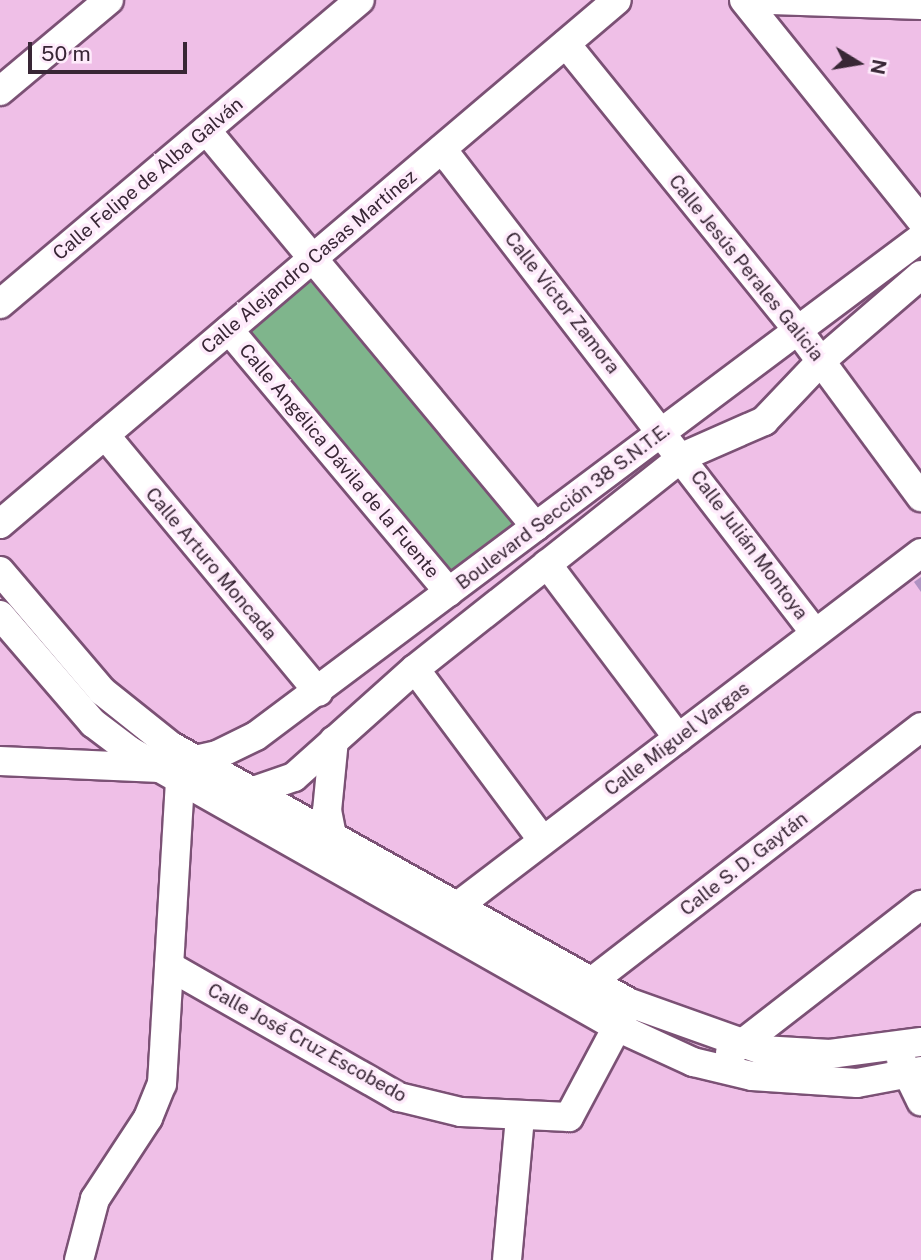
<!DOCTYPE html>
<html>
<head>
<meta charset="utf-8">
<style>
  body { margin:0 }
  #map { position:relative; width:921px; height:1260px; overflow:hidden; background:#efbfe7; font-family:"Public Sans",sans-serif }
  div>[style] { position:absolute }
  .green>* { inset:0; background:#7fb58c; transform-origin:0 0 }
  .building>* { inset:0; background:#af92c2 }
  .roads { filter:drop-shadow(2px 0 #7b5175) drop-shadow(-2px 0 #7b5175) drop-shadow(0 2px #7b5175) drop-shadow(0 -2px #7b5175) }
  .minor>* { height:28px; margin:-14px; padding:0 14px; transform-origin:14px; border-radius:14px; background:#fff }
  span { translate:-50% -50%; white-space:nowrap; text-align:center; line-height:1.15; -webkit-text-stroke:7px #feebfb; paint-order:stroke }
  .street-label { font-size:19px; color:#382635 }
  .north { position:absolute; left:823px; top:28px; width:70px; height:70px; -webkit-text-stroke:5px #feebfb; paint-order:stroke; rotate:101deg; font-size:19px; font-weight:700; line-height:28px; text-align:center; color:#382635 }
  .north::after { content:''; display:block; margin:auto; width:24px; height:32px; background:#382635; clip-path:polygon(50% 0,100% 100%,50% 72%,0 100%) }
  .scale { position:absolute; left:28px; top:42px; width:159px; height:32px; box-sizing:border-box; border:4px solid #382635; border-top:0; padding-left:9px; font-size:21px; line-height:24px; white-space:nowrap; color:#382635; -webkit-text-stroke:5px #feebfb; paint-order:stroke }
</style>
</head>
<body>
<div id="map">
  <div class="green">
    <div style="left:309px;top:280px;width:322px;height:87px;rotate:50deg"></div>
  </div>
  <div class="building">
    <div style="clip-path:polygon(921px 577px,921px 592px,914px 582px)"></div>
  </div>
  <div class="roads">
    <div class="minor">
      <div style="left:744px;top:0;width:282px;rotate:51.2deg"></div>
      <div style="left:771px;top:0;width:150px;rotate:1.9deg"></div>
      <div style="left:566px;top:44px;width:372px;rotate:51deg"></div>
      <div style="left:800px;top:333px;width:204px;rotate:53.6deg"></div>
      <div style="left:0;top:91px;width:142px;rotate:-39.9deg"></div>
      <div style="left:206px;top:130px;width:516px;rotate:50.27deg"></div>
      <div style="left:442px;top:149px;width:611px;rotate:52.38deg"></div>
      <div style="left:0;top:304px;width:471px;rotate:-40.2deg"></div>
      <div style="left:229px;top:330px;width:342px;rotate:50deg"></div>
      <div style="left:105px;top:435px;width:334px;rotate:50.3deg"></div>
      <div style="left:0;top:524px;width:809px;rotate:-40.34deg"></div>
      <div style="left:547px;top:564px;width:218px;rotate:53deg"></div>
      <div style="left:0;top:571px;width:157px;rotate:49.6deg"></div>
      <div style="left:102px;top:691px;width:88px;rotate:38.6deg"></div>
      <div style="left:171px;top:746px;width:526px;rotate:29.25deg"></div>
      <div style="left:630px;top:1003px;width:140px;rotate:19.6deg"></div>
      <div style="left:762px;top:1050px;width:68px;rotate:3.4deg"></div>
      <div style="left:830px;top:1054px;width:92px;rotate:-7.5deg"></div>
      <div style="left:0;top:615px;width:143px;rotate:49.3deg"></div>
      <div style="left:93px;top:723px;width:46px;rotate:37.1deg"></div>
      <div style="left:130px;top:751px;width:560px;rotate:29.54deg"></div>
      <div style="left:617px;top:1027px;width:84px;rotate:24.7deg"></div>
      <div style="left:693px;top:1062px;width:61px;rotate:13.3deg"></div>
      <div style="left:752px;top:1076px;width:105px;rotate:3.8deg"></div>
      <div style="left:857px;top:1083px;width:65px;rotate:-10.6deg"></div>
      <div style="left:415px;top:669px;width:214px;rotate:53.3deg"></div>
      <div style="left:0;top:761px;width:160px;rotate:2.5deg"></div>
      <div style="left:160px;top:768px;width:58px;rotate:-12.8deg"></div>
      <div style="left:217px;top:755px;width:43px;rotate:-26deg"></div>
      <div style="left:256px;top:736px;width:831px;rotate:-36.83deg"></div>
      <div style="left:242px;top:795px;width:55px;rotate:-19.1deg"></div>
      <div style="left:294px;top:777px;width:162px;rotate:-41.8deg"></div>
      <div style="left:415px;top:669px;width:341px;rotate:-38.4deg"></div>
      <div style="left:682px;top:457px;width:90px;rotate:-23.7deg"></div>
      <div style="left:764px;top:421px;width:83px;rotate:-46.5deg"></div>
      <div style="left:821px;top:361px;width:132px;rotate:-40.7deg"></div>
      <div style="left:333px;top:841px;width:31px;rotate:-101deg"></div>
      <div style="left:327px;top:811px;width:71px;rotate:-84.4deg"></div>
      <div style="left:442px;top:918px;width:602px;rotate:-37.31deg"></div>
      <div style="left:169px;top:966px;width:265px;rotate:29.7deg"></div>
      <div style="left:399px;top:1097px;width:64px;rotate:13.6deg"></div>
      <div style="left:461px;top:1112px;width:108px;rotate:2.7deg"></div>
      <div style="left:569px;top:1117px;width:119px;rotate:-61.9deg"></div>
      <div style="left:577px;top:993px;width:435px;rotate:-37.7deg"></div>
      <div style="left:730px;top:1053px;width:242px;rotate:-37.8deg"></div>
      <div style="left:901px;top:1060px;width:46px;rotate:64deg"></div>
      <div style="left:79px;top:1260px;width:63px;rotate:-75.3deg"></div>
      <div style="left:95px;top:1199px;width:97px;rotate:-56.8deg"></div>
      <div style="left:148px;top:1118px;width:37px;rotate:-68deg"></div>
      <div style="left:162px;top:1084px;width:304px;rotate:-86.6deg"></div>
      <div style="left:507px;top:1260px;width:143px;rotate:-84.8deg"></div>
    </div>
  </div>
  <div class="street-label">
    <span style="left:148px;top:179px;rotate:-40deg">Calle Felipe de Alba Galván</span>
    <span style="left:309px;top:262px;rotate:-40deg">Calle Alejandro Casas Martínez</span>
    <span style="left:746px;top:268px;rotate:51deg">Calle Jesús Perales Galicia</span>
    <span style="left:562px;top:303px;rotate:52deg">Calle Víctor Zamora</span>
    <span style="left:339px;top:461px;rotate:50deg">Calle Angélica Dávila de la Fuente</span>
    <span style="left:563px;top:507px;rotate:-37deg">Boulevard Sección 38 S.N.T.E.</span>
    <span style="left:749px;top:545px;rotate:53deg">Calle Julián Montoya</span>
    <span style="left:211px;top:564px;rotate:50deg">Calle Arturo Moncada</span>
    <span style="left:677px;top:739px;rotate:-37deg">Calle Miguel Vargas</span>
    <span style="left:744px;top:864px;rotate:-38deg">Calle S. D. Gaytán</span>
    <span style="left:307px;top:1043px;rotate:29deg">Calle José Cruz Escobedo</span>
  </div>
  <div class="north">N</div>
  <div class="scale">50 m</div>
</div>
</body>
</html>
